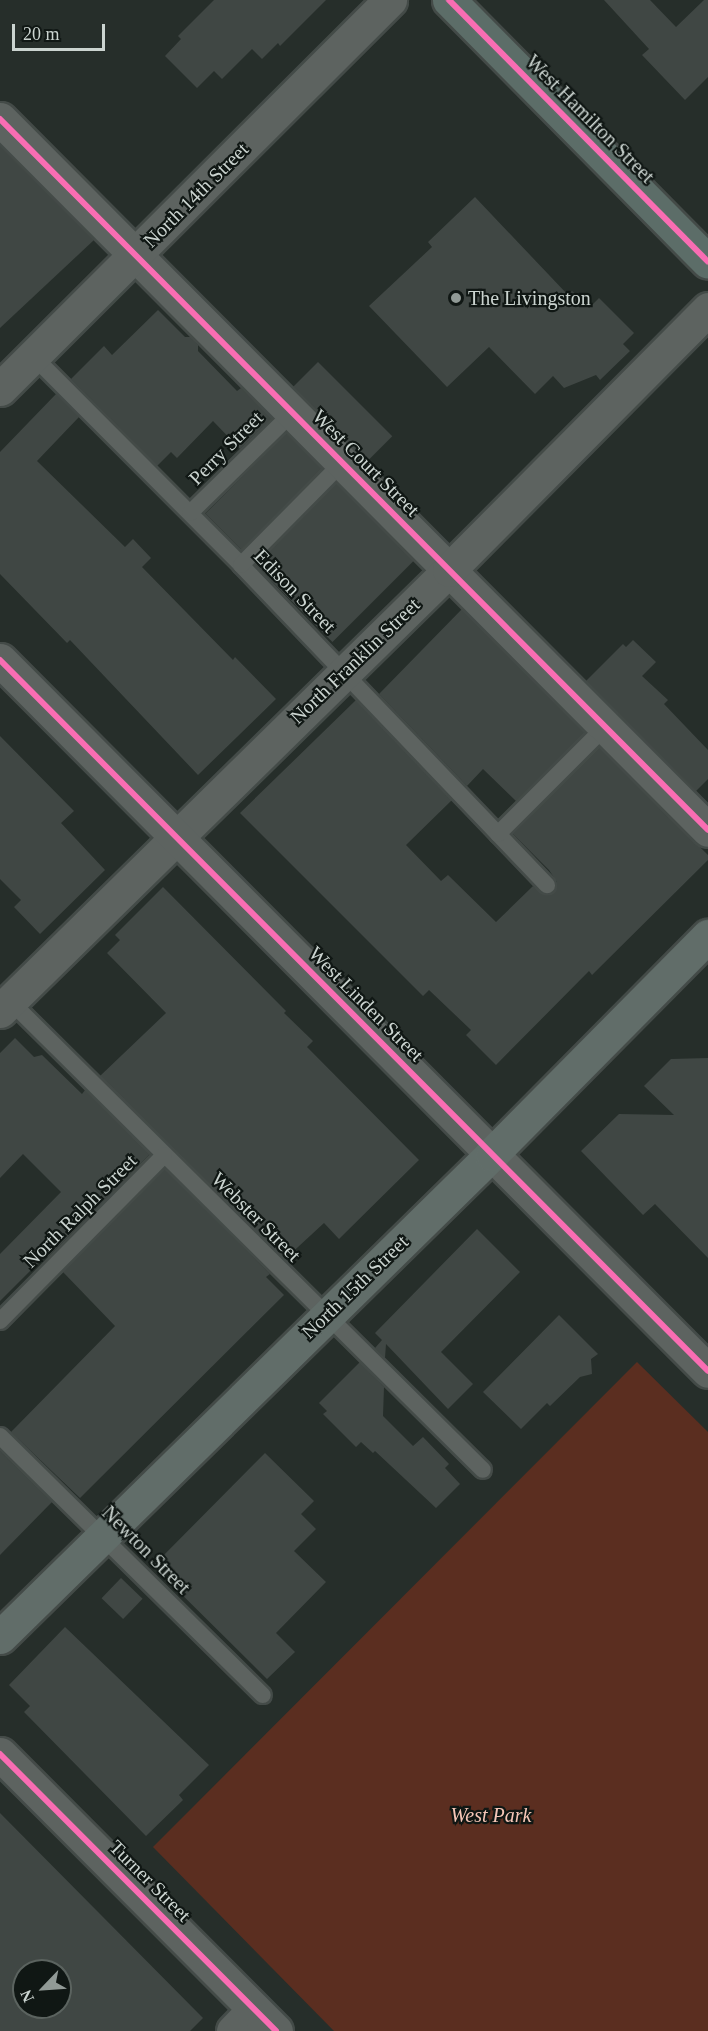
<!DOCTYPE html>
<html>
<head>
<meta charset="utf-8">
<style>
  body { margin:0 }
  #map { position:relative; width:708px; height:2031px; overflow:hidden; background:#262e2a; font-family:"Times New Roman",serif }
  div>[style] { position:absolute }
  .green>* { inset:0; background:#5b2e20 }
  .building>* { inset:0; background:#404744; transform-origin:0 0 }
  .roads { filter:drop-shadow(2px 0 #444b48) drop-shadow(-2px 0 #444b48) drop-shadow(0 2px #444b48) drop-shadow(0 -2px #444b48) }
  .service>* { height:16px; margin:-8px; padding:0 8px; transform-origin:8px; border-radius:8px; background:#5d6360 }
  .minor>* { height:33px; margin:-16.5px; padding:0 16.5px; transform-origin:16.5px; border-radius:16.5px; background:#5d6360 }
  .tertiary>* { height:33px; margin:-16.5px; padding:0 16.5px; transform-origin:16.5px; border-radius:16.5px; background:#5d6360 }
  .secondary>* { height:33px; margin:-16.5px; padding:0 16.5px; transform-origin:16.5px; border-radius:16.5px; background:#616d69 }
  .primary>* { height:33px; margin:-16.5px; padding:0 16.5px; transform-origin:16.5px; border-radius:16.5px; background:#5c6d68 }
  .cycleway>* { height:6px; margin:-3px; padding:0 3px; transform-origin:3px; border-radius:3px; background:#f96db3 }
  .dots>* { width:16px; height:16px; translate:-50% -50%; box-sizing:border-box; border:3px solid #101714; border-radius:50% }
  span { translate:-50% -50%; white-space:nowrap; text-align:center; line-height:1.15; -webkit-text-stroke:4.5px #101714; paint-order:stroke }
  .street-label { font-size:20px; color:#cbd4d0 }
  .poi-label { font-size:20px; color:#cbd4d0 }
  .left { translate:0 -50%; text-align:left }
  .park-label { font-size:20px; color:#f6c6b7; font-style:italic }
  .north { position:absolute; left:12px; top:1959px; width:60px; height:60px; box-sizing:border-box; background:#101714; border:2px solid #5b635f; border-radius:50%; rotate:245deg; font-size:16px; font-weight:700; line-height:24px; text-align:center; color:#cbd4d0 }
  .north::after { content:''; display:block; margin:auto; width:21px; height:27px; background:#919a96; clip-path:polygon(50% 0,100% 100%,50% 72%,0 100%) }
  .scale { position:absolute; left:12px; top:24px; width:93px; height:27px; box-sizing:border-box; border:3px solid #cbd4d0; border-top:0; padding-left:8px; font-size:18px; line-height:21px; white-space:nowrap; color:#cbd4d0; -webkit-text-stroke:4px #101714; paint-order:stroke }
</style>
</head>
<body>
<div id="map">
  <div class="green">
    <div style="clip-path:polygon(637px 1362px,708px 1432px,708px 2031px,334px 2031px,153px 1847px)"></div>
  </div>
  <div class="building">
    <div style="clip-path:polygon(214px 0,326px 0,280px 46px,278px 43px,262px 59px,252px 49px,222px 79px,214px 71px,197px 88px,165px 56px,181px 39px,178px 36px)"></div>
    <div style="clip-path:polygon(604px 0,650px 0,676px 27px,704px 0,708px 0,708px 77px,685px 100px,642px 55px,649px 49px)"></div>
    <div style="clip-path:polygon(0 146px,94px 240px,0 328px)"></div>
    <div style="clip-path:polygon(475px 197px,568px 295px,572px 291px,589px 308px,599px 298px,634px 333px,623px 344px,630px 351px,600px 380px,596px 375px,564px 388px,553px 376px,535px 394px,489px 347px,447px 387px,369px 306px,432px 247px,428px 242px)"></div>
    <div style="clip-path:polygon(158px 310px,185px 337px,191px 337px,198px 345px,198px 351px,237px 391px,241px 388px,272px 418px,240px 449px,213px 421px,177px 458px,171px 452px,157px 466px,71px 379px,104px 346px,112px 355px)"></div>
    <div style="left:318px;top:362px;width:105px;height:35px;rotate:45deg"></div>
    <div style="clip-path:polygon(56px 394px,79px 417px,37px 461px,125px 547px,133px 539px,151px 558px,142px 567px,233px 660px,235px 657px,276px 699px,198px 775px,70px 640px,67px 643px,0 574px,0 452px)"></div>
    <div style="left:286px;top:433px;width:51px;height:114px;rotate:45deg"></div>
    <div style="left:336px;top:483px;width:110px;height:115px;rotate:45deg"></div>
    <div style="clip-path:polygon(462px 609px,585px 733px,516px 801px,483px 769px,467px 786px,379px 694px)"></div>
    <div style="clip-path:polygon(633px 640px,656px 662px,642px 676px,668px 700px,664px 704px,708px 750px,708px 779px,696px 791px,586px 681px,623px 644px,626px 647px)"></div>
    <div style="clip-path:polygon(356px 700px,452px 800px,406px 845px,441px 881px,448px 875px,496px 922px,533px 886px,545px 895px,550px 895px,557px 888px,557px 882px,549px 870px,513px 834px,599px 747px,708px 855px,708px 860px,592px 975px,589px 971px,496px 1065px,466px 1035px,471px 1030px,429px 990px,423px 996px,240px 813px)"></div>
    <div style="clip-path:polygon(0 736px,74px 811px,61px 823px,105px 870px,40px 934px,14px 907px,21px 900px,0 879px)"></div>
    <div style="clip-path:polygon(163px 887px,286px 1011px,284px 1013px,313px 1041px,307px 1047px,419px 1160px,339px 1239px,324px 1223px,285px 1259px,100px 1076px,166px 1013px,107px 953px,120px 940px,115px 935px)"></div>
    <div style="clip-path:polygon(15px 1038px,34px 1057px,42px 1055px,82px 1094px,85px 1090px,150px 1154px,48px 1257px,46px 1255px,0 1301px,0 1254px,61px 1192px,23px 1154px,0 1178px,0 1053px)"></div>
    <div style="clip-path:polygon(708px 1058px,708px 1258px,655px 1204px,643px 1215px,581px 1151px,619px 1114px,674px 1115px,644px 1086px,671px 1059px)"></div>
    <div style="clip-path:polygon(165px 1169px,270px 1274px,266px 1277px,284px 1295px,80px 1498px,11px 1432px,115px 1326px,63px 1272px)"></div>
    <div style="clip-path:polygon(477px 1229px,520px 1272px,441px 1352px,473px 1384px,448px 1409px,386px 1344px,385px 1358px,375px 1348px,382px 1340px,375px 1333px)"></div>
    <div style="clip-path:polygon(559px 1315px,598px 1354px,591px 1359px,592px 1374px,580px 1377px,550px 1406px,547px 1403px,521px 1429px,483px 1392px)"></div>
    <div style="clip-path:polygon(360px 1362px,384px 1387px,383px 1416px,413px 1446px,423px 1437px,449px 1464px,445px 1468px,460px 1484px,436px 1508px,375px 1451px,373px 1453px,361px 1442px,356px 1447px,323px 1414px,327px 1411px,319px 1403px)"></div>
    <div style="clip-path:polygon(0 1451px,52px 1502px,0 1555px)"></div>
    <div style="clip-path:polygon(265px 1453px,314px 1501px,301px 1514px,316px 1529px,294px 1551px,326px 1582px,276px 1633px,295px 1652px,267px 1679px,153px 1566px)"></div>
    <div style="left:121px;top:1578px;width:30px;height:28px;rotate:44deg"></div>
    <div style="clip-path:polygon(65px 1627px,209px 1765px,179px 1795px,183px 1800px,146px 1836px,24px 1712px,30px 1706px,9px 1685px)"></div>
    <div style="clip-path:polygon(evenodd,0 1813px,203px 2018px,190px 2031px,0 2031px,0 1813px,24px 1971px,60px 1971px,60px 2007px,24px 2007px,24px 1971px)"></div>
  </div>
  <div class="roads">
    <div class="service">
      <div style="left:33px;top:356px;width:295px;rotate:45.1deg"></div>
      <div style="left:241px;top:565px;width:443px;rotate:46.3deg"></div>
      <div style="left:190px;top:513px;width:143px;rotate:-44.4deg"></div>
      <div style="left:241px;top:565px;width:144px;rotate:-45.3deg"></div>
      <div style="left:498px;top:834px;width:151px;rotate:-45deg"></div>
      <div style="left:7px;top:998px;width:670px;rotate:44.76deg"></div>
      <div style="left:0;top:1321px;width:233px;rotate:-45.3deg"></div>
      <div style="left:0;top:1436px;width:369px;rotate:44.6deg"></div>
    </div>
    <div class="minor">
      <div style="left:0;top:119px;width:1003px;rotate:45.12deg"></div>
      <div style="left:0;top:389px;width:551px;rotate:-44.93deg"></div>
      <div style="left:0;top:1011px;width:629px;rotate:-44.48deg"></div>
      <div style="left:449px;top:570px;width:368px;rotate:-45.2deg"></div>
      <div style="left:233px;top:2031px;width:30px;rotate:-46deg"></div>
    </div>
    <div class="tertiary">
      <div style="left:0;top:660px;width:1003px;rotate:45.12deg"></div>
      <div style="left:0;top:1754px;width:391px;rotate:45.1deg"></div>
    </div>
    <div class="secondary">
      <div style="left:0;top:1637px;width:689px;rotate:-44.47deg"></div>
      <div style="left:492px;top:1154px;width:307px;rotate:-45.3deg"></div>
    </div>
    <div class="primary">
      <div style="left:449px;top:0;width:368px;rotate:45.3deg"></div>
    </div>
  </div>
  <div class="cycleway">
    <div style="left:449px;top:0;width:368px;rotate:45.3deg"></div>
    <div style="left:0;top:119px;width:1003px;rotate:45.12deg"></div>
    <div style="left:0;top:660px;width:1003px;rotate:45.12deg"></div>
    <div style="left:0;top:1754px;width:391px;rotate:45.1deg"></div>
  </div>
  <div class="dots">
    <div style="left:456px;top:298px;background:#919a96"></div>
  </div>
  <div class="street-label">
    <span style="left:590px;top:119px;rotate:45deg">West Hamilton Street</span>
    <span style="left:196px;top:195px;rotate:-45deg">North 14th Street</span>
    <span style="left:226px;top:448px;rotate:-45deg">Perry Street</span>
    <span style="left:366px;top:463px;rotate:45deg">West Court Street</span>
    <span style="left:295px;top:591px;rotate:46deg">Edison Street</span>
    <span style="left:355px;top:661px;rotate:-44deg">North Franklin Street</span>
    <span style="left:366px;top:1004px;rotate:45deg">West Linden Street</span>
    <span style="left:80px;top:1211px;rotate:-45deg">North Ralph Street</span>
    <span style="left:256px;top:1217px;rotate:45deg">Webster Street</span>
    <span style="left:355px;top:1287px;rotate:-44deg">North 15th Street</span>
    <span style="left:146px;top:1550px;rotate:45deg">Newton Street</span>
    <span style="left:150px;top:1881px;rotate:45deg">Turner Street</span>
  </div>
  <div class="poi-label">
    <span class="left" style="left:468px;top:298px">The Livingston</span>
  </div>
  <div class="park-label">
    <span style="left:491px;top:1815px">West Park</span>
  </div>
  <div class="north">N</div>
  <div class="scale">20 m</div>
</div>
</body>
</html>
